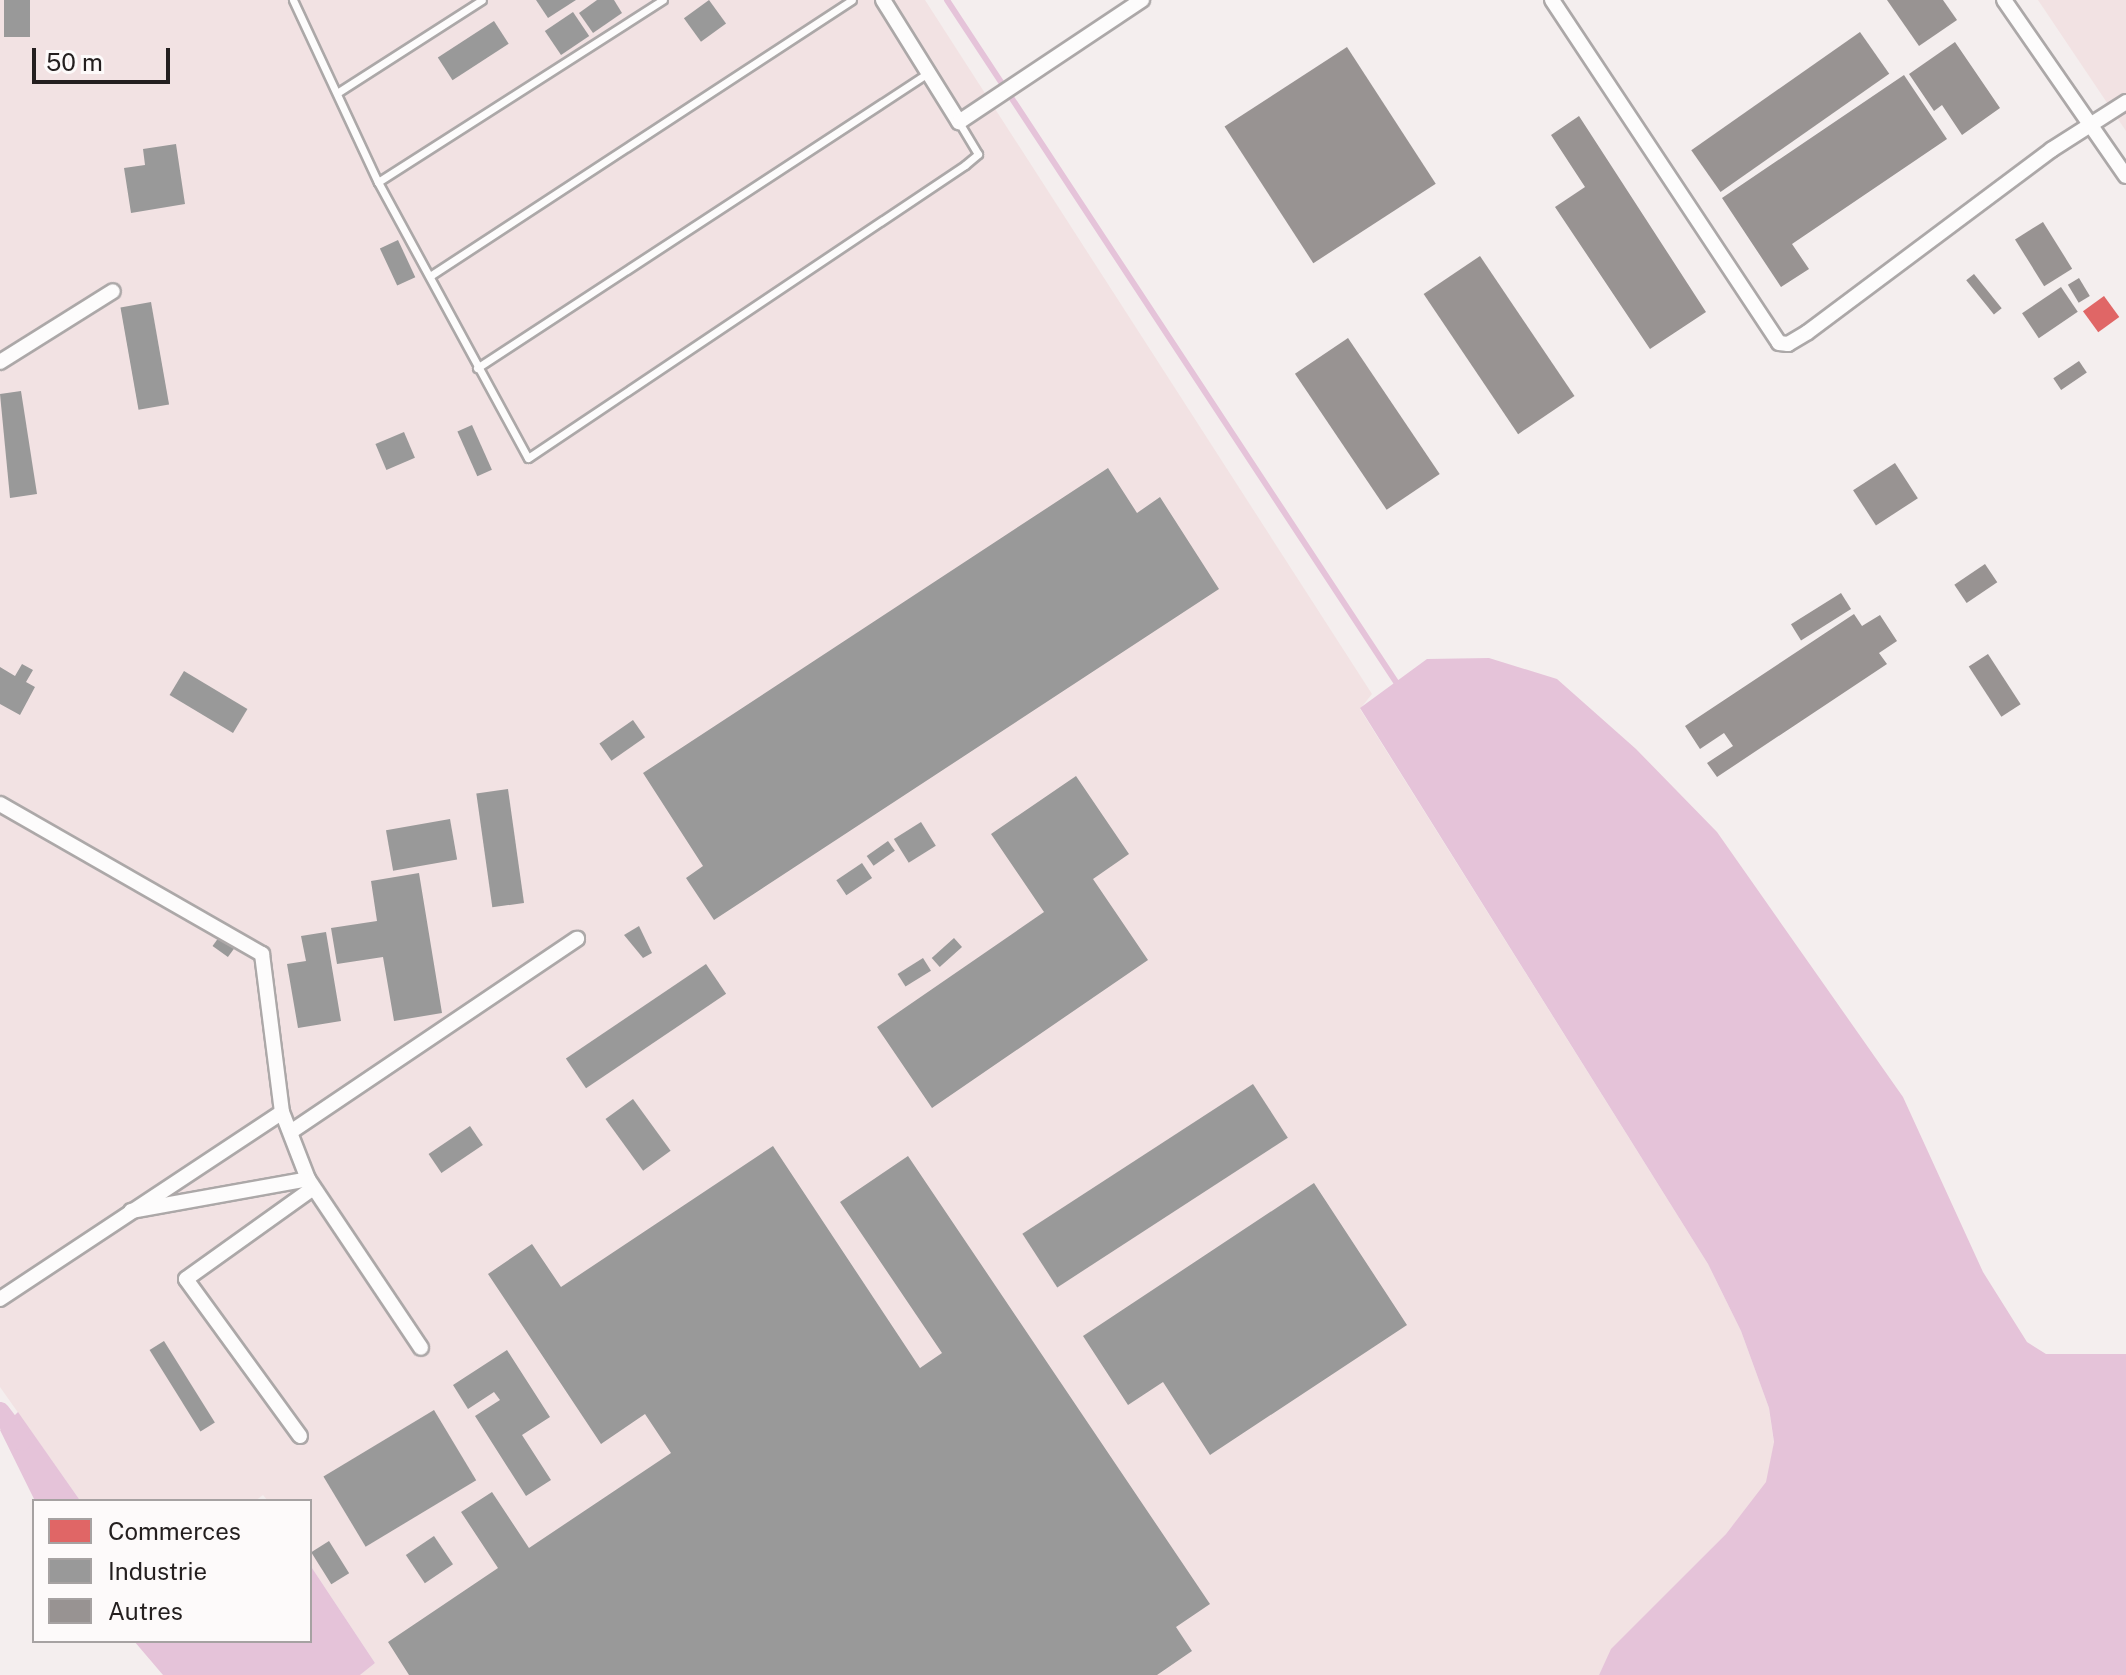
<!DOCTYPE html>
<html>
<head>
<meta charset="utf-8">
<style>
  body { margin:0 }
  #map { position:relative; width:2126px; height:1675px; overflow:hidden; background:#f4eeee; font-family:"Public Sans",sans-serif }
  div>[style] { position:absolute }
  .built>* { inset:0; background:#f2e2e3 }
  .water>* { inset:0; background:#e5c3d9 }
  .shops>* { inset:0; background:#e06666; transform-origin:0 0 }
  .industry>* { inset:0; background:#999; transform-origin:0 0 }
  .stream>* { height:6px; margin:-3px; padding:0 3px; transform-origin:3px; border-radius:3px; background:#e5c3d9 }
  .canal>* { height:20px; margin:-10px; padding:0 10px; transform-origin:10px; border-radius:10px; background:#e5c3d9 }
  .building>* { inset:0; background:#989392; transform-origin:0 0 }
  .roads { filter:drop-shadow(2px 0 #aca8a8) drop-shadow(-2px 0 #aca8a8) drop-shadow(0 2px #aca8a8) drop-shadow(0 -2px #aca8a8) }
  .service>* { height:7px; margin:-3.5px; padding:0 3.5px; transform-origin:3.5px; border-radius:3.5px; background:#fdfcfc }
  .minor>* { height:14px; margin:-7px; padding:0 7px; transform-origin:7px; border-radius:7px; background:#fdfcfc }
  span { translate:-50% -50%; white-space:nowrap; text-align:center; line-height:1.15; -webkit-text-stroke:8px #fdfafa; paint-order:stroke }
  .legend { position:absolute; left:32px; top:1499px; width:280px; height:144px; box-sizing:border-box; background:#fdfafa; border:2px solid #a6a2a2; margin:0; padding:10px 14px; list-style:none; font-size:24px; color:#241f1f }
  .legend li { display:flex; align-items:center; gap:16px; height:40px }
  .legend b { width:40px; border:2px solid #a6a2a2 }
  .scale { position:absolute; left:32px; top:48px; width:138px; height:36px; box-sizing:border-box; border:4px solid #241f1f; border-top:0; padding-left:10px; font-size:24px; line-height:28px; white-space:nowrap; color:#241f1f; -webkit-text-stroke:6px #fdfafa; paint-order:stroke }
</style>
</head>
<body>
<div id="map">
  <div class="built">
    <div style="clip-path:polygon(0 0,925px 0,1372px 694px,1360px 709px,1708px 1264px,1741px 1331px,1769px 1408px,1774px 1443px,1767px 1482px,1726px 1534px,1612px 1649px,1599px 1675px,360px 1675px,375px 1663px,310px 1565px,310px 1501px,268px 1501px,263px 1495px,255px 1501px,79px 1499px,0 1387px)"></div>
    <div style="clip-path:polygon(2038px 0,2126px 0,2126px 131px)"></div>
  </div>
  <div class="water">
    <div style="clip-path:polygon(1489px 658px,1557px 679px,1636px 749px,1717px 832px,1903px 1097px,1983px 1272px,2027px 1342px,2046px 1354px,2126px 1354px,2126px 1675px,1599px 1675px,1611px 1649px,1726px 1534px,1766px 1482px,1774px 1442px,1769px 1408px,1741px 1331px,1708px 1264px,1360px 708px,1427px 659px)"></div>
    <div style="clip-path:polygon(18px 1412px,79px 1499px,81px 1501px,35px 1501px,0 1430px)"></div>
    <div style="clip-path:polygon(310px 1565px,375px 1663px,360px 1675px,163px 1675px,134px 1641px,310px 1641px)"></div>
  </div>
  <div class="shops">
    <div style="left:2104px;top:296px;width:26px;height:26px;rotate:54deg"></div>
  </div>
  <div class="industry">
    <div style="left:4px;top:0;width:26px;height:37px"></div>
    <div style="clip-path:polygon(536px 0,576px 0,548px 18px)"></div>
    <div style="clip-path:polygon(597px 0,614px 0,622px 13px,593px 33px,579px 13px)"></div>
    <div style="left:709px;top:0;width:29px;height:31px;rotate:54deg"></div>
    <div style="left:573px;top:12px;width:29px;height:34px;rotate:56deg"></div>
    <div style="left:494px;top:21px;width:27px;height:67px;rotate:57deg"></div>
    <div style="clip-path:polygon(176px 144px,185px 204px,131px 213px,124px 168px,145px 165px,143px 149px)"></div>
    <div style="left:398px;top:240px;width:41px;height:20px;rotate:65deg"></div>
    <div style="left:151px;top:302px;width:104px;height:31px;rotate:80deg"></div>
    <div style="clip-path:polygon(21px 391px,37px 494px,10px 498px,0 394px)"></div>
    <div style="left:472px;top:425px;width:49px;height:16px;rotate:66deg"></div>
    <div style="left:404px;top:432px;width:28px;height:31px;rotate:67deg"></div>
    <div style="clip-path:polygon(1108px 468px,1137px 513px,1160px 497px,1219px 589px,714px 920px,686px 878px,703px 866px,643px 773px)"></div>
    <div style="clip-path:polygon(22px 664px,33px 670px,26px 682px,35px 687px,20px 715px,0 704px,0 667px,15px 676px)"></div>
    <div style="left:184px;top:671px;width:74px;height:28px;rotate:31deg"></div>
    <div style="left:633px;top:720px;width:21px;height:41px;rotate:55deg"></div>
    <div style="clip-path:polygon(1076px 776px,1129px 854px,1093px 879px,1148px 960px,932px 1108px,877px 1027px,1044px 912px,991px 834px)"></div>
    <div style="left:508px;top:789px;width:115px;height:32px;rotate:82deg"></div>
    <div style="left:450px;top:819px;width:41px;height:65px;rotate:80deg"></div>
    <div style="left:921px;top:822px;width:28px;height:32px;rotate:58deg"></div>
    <div style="left:888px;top:841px;width:12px;height:26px;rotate:55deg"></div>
    <div style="left:862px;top:863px;width:18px;height:31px;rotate:56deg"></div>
    <div style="clip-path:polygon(419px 873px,442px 1013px,394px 1021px,383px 957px,337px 964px,331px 928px,377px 921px,371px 881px)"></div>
    <div style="clip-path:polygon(639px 926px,652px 953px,643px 958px,624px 935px)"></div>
    <div style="clip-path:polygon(326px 932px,341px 1021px,298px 1028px,287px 964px,306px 961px,301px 936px)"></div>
    <div style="left:219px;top:937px;width:19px;height:11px;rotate:36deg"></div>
    <div style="left:954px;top:938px;width:12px;height:30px;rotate:48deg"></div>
    <div style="left:923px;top:958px;width:15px;height:30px;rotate:58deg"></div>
    <div style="left:706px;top:964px;width:36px;height:169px;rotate:56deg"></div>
    <div style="left:1253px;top:1084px;width:64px;height:275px;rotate:57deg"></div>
    <div style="left:633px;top:1099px;width:64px;height:34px;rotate:54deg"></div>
    <div style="left:470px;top:1126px;width:23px;height:50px;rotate:56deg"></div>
    <div style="clip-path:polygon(773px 1146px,920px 1368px,942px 1353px,840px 1202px,908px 1156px,1210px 1604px,1176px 1627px,1192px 1651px,1157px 1675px,409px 1675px,388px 1642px,498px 1568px,461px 1512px,492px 1492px,529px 1548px,671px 1453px,645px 1414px,601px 1444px,488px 1274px,532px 1244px,561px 1287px)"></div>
    <div style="clip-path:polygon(1314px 1183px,1407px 1325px,1210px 1455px,1163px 1382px,1128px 1405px,1083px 1336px)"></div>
    <div style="left:164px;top:1341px;width:96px;height:17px;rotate:58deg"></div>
    <div style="clip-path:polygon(507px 1350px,550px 1417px,522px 1435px,551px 1480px,526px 1496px,475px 1416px,500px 1400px,494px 1392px,468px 1409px,453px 1385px)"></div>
    <div style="left:434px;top:1410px;width:82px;height:129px;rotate:59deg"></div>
    <div style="left:434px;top:1536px;width:34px;height:34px;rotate:56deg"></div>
    <div style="left:329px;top:1541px;width:38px;height:21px;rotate:58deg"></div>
  </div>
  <div class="stream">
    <div style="left:947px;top:0;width:817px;rotate:56.64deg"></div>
  </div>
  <div class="canal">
    <div style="left:0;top:1412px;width:36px;rotate:53deg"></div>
  </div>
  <div class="building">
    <div style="clip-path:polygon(1887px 0,1943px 0,1957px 20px,1919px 46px)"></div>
    <div style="left:1860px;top:32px;width:51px;height:206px;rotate:55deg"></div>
    <div style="clip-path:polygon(1955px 42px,2000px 108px,1962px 135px,1942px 105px,1934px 111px,1909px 74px)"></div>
    <div style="left:1347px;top:47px;width:163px;height:146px;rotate:57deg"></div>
    <div style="clip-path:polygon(1904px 75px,1947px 139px,1792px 244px,1809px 269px,1781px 287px,1722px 198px)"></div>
    <div style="clip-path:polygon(1579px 116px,1706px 312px,1650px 349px,1555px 207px,1585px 187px,1551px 135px)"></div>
    <div style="left:2043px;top:222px;width:55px;height:33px;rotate:58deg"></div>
    <div style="left:1480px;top:256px;width:169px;height:68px;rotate:56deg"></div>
    <div style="left:1974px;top:274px;width:44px;height:10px;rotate:51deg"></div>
    <div style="left:2079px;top:278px;width:21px;height:13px;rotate:59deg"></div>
    <div style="left:2061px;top:287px;width:30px;height:47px;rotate:56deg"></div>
    <div style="left:1348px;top:338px;width:164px;height:64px;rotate:56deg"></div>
    <div style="left:2079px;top:361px;width:14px;height:31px;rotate:56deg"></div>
    <div style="left:1895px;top:463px;width:42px;height:50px;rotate:57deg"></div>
    <div style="left:1985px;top:564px;width:22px;height:37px;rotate:56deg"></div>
    <div style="left:1841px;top:593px;width:19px;height:59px;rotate:58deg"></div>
    <div style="clip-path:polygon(1854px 614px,1862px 626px,1880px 615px,1897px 641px,1879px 653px,1887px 664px,1717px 777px,1707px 763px,1733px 746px,1724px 733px,1700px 749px,1685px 726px)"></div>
    <div style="left:1988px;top:654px;width:60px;height:23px;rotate:57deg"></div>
  </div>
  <div class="roads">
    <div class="service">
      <div style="left:293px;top:0;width:201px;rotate:65deg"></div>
      <div style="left:378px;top:182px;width:314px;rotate:61.5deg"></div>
      <div style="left:528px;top:458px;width:526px;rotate:-33.84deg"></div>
      <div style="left:965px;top:165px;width:17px;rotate:-40deg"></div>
      <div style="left:978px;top:154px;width:37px;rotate:-121deg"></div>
      <div style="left:337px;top:93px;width:172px;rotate:-32.7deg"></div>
      <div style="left:378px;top:182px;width:338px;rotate:-32.6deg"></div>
      <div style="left:430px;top:276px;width:504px;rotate:-33.19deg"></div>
      <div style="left:477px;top:368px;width:539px;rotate:-33.19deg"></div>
    </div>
    <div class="minor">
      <div style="left:883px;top:0;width:144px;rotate:58.1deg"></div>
      <div style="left:959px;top:122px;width:220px;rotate:-33.7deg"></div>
      <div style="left:1552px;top:0;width:411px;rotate:56.5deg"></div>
      <div style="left:1779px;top:343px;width:9px;rotate:6deg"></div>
      <div style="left:1788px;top:344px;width:23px;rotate:-31deg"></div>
      <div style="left:1808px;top:332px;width:304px;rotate:-36.8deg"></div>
      <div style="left:2051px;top:150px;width:89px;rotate:-32.6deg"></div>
      <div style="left:2004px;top:0;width:214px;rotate:55.3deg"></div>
      <div style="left:0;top:362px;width:133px;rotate:-32.1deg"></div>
      <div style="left:0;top:804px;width:302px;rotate:29.8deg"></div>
      <div style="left:262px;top:954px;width:159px;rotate:82.8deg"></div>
      <div style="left:282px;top:1112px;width:72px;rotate:68.8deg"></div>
      <div style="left:308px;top:1179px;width:203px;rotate:56.2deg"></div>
      <div style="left:292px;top:1131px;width:344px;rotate:-34deg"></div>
      <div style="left:131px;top:1211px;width:180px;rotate:-10.2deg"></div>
      <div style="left:0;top:1299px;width:338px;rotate:-33.5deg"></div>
      <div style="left:300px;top:1436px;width:194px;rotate:-126deg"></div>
      <div style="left:186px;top:1279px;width:156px;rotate:-35.6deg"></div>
    </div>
  </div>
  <ul class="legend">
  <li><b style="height:22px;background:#e06666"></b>Commerces</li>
  <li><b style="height:22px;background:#999"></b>Industrie</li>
  <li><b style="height:22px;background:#989392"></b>Autres</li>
  </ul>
  <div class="scale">50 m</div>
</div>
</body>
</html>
